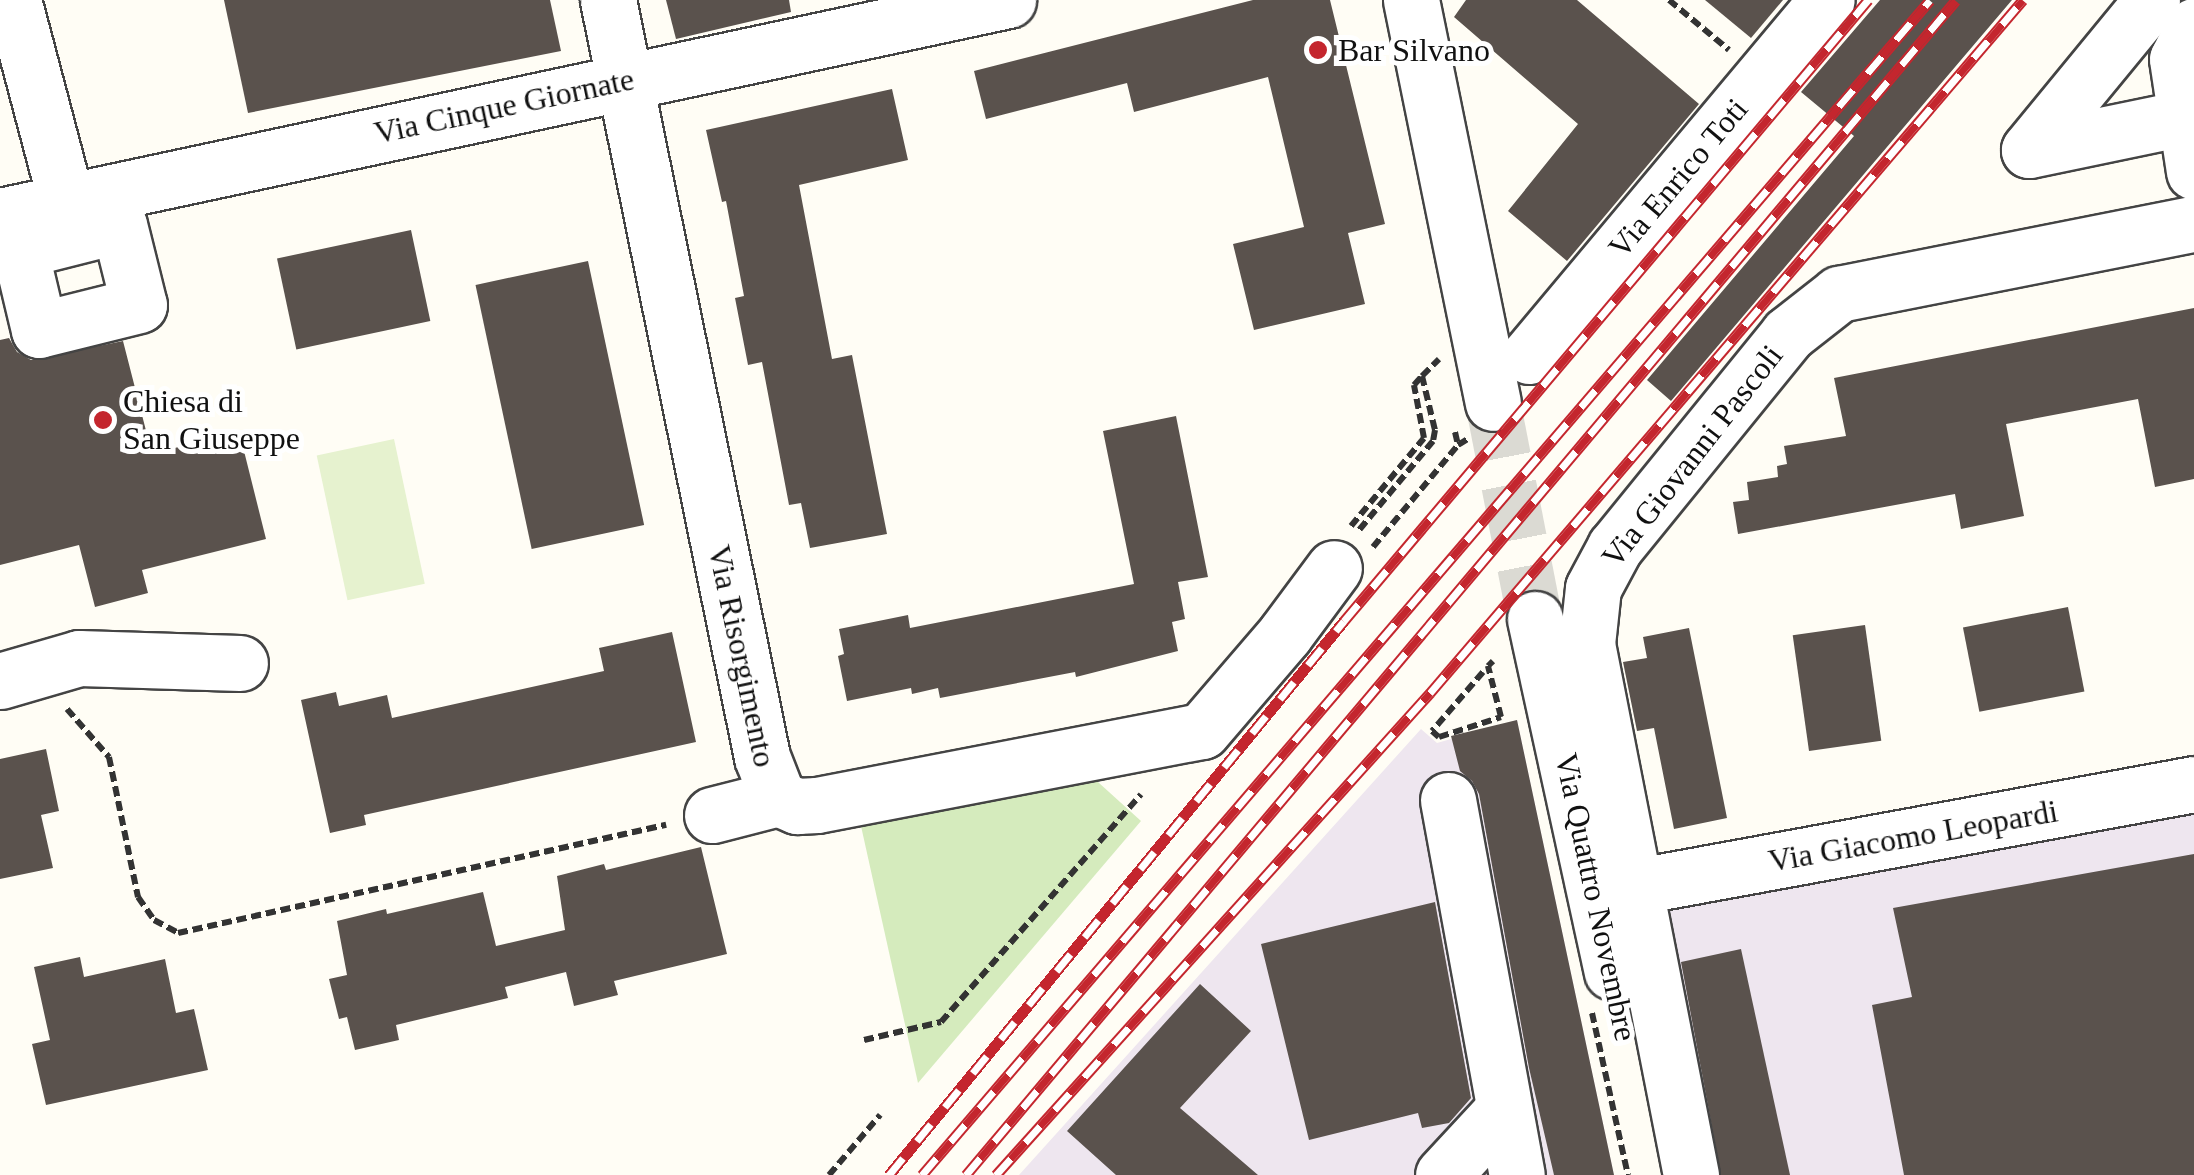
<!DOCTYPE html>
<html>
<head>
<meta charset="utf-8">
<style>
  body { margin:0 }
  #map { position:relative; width:2194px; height:1175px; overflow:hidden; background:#fffdf5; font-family:"Times New Roman",serif }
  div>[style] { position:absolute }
  .industrial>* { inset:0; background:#eee6ef }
  .green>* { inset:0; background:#d5ebbd }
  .pitch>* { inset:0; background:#e6f2cf; transform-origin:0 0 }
  .building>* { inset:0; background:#5a524d; transform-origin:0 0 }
  .minor-tunnel>* { height:55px; margin-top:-27.5px; transform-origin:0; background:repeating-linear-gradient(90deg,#dbdad3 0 55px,transparent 0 83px) }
  .path>* { height:6px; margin-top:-3px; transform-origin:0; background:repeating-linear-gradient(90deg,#333 0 10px,transparent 0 15px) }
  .roads { filter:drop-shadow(2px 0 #444) drop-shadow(-2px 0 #444) drop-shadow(0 2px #444) drop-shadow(0 -2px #444) }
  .minor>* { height:55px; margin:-27.5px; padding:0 27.5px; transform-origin:27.5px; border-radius:27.5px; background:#fff }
  .rail>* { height:11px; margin-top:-5.5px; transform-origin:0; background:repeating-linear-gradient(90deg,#fff 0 22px,#c4262e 0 44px); box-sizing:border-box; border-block:2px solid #c4262e }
  .dots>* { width:28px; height:28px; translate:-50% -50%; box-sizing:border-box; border:5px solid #fff; border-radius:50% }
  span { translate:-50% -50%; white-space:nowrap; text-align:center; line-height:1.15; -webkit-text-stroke:10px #fff; paint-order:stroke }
  .poi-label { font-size:32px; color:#111 }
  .left { translate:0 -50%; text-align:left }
  .street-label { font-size:32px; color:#111 }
</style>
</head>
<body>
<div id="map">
  <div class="industrial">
    <div style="clip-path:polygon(1517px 720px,1614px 1175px,1019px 1175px,1421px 729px,1437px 743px)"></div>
    <div style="clip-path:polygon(2194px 800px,2194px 1175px,1679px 1175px,1621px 898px)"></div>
  </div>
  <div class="green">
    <div style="clip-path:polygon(1088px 773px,1141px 821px,918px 1083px,859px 817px)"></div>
  </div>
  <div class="pitch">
    <div style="left:394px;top:439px;width:148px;height:79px;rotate:78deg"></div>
  </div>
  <div class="building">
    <div style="clip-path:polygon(224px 0,550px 0,561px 51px,248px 113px)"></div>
    <div style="clip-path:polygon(666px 0,789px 0,791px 12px,676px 39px)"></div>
    <div style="clip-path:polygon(1253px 0,1330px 0,1385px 224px,1348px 233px,1365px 304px,1254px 330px,1233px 244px,1304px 227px,1268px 77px,1134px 112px,1127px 83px,986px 119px,974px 71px)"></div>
    <div style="clip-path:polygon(1466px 0,1577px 0,1699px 104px,1567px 261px,1508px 211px,1578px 124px,1454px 17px)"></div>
    <div style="clip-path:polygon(1705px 0,1783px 0,1751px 38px)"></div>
    <div style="clip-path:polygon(1880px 0,2012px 0,1671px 401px,1647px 380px,1854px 136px,1801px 92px)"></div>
    <div style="clip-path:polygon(892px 89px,908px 160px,799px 185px,832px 359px,852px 355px,887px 534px,810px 548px,801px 503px,789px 505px,762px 362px,748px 365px,735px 298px,744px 296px,726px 201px,722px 202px,706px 130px)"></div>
    <div style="left:411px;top:230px;width:93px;height:137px;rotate:78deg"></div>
    <div style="left:588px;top:261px;width:270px;height:115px;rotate:78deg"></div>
    <div style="clip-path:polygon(2194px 308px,2194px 479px,2155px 487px,2138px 399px,2006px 424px,2024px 516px,1961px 529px,1955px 494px,1738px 534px,1733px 502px,1749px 500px,1747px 482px,1778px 477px,1777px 466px,1787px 464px,1784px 446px,1846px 436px,1834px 378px)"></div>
    <div style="clip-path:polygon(9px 338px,17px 352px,31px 360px,123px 341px,152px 454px,239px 431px,266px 539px,142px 570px,148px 593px,95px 607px,79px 545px,0 565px,0 340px)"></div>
    <div style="clip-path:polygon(1176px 416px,1208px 577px,1178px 582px,1185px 619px,1172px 622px,1178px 651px,1076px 677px,1075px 672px,940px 698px,938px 688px,912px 694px,911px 688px,847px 701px,838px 656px,844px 654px,839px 629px,908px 615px,910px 628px,1134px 584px,1103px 431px)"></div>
    <div style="left:2068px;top:607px;width:86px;height:107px;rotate:79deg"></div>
    <div style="left:1865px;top:625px;width:117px;height:73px;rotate:82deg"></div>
    <div style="clip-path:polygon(1689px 628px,1727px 818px,1674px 829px,1654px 728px,1637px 731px,1623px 662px,1647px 658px,1643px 637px)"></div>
    <div style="clip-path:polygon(672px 632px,696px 742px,364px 815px,366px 825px,330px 833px,301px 700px,336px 692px,339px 706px,387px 695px,392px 718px,604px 671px,599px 648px)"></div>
    <div style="clip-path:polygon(1517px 720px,1614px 1175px,1554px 1175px,1529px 1068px,1479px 794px,1472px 781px,1460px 771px,1451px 736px)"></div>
    <div style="clip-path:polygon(46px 749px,59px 811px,41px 815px,53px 868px,0 879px,0 759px)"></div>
    <div style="clip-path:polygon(701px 847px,727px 954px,614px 981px,618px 995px,574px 1006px,566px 972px,505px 987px,508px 998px,396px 1025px,399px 1040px,355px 1050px,347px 1017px,339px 1019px,329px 979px,347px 975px,337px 921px,386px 909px,387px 914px,483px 892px,496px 946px,565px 930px,557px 876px,604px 864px,606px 870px)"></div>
    <div style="clip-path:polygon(2194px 854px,2194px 1175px,1904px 1175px,1872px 1005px,1912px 997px,1893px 908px)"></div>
    <div style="clip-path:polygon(1435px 902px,1471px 1098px,1449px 1123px,1422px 1128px,1418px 1113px,1309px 1140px,1261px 944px)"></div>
    <div style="clip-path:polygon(1741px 949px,1790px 1175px,1721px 1175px,1681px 962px)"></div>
    <div style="clip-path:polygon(80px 957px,84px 977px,165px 959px,176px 1013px,194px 1009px,208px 1070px,46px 1105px,32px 1044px,50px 1040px,34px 967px)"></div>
    <div style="clip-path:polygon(1200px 984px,1251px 1031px,1180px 1108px,1258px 1175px,1116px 1175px,1067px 1131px)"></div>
  </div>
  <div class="minor-tunnel">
    <div style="left:1493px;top:403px;width:220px;rotate:79deg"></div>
  </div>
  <div class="path">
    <div style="left:1669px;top:0;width:78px;rotate:39.8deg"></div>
    <div style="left:1422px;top:376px;width:24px;rotate:-45deg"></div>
    <div style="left:1455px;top:432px;width:13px;rotate:77deg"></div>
    <div style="left:1458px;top:445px;width:13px;rotate:-32deg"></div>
    <div style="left:1351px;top:526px;width:114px;rotate:-50.3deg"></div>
    <div style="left:1424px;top:438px;width:54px;rotate:-100.7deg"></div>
    <div style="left:1414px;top:385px;width:12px;rotate:-48deg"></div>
    <div style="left:1422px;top:376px;width:56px;rotate:76.5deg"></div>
    <div style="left:1435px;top:430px;width:11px;rotate:100deg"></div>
    <div style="left:1433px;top:441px;width:116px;rotate:129.7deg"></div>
    <div style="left:1373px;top:547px;width:133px;rotate:-50.2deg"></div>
    <div style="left:1483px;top:672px;width:78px;rotate:130.8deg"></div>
    <div style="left:1432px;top:731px;width:9px;rotate:41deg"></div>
    <div style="left:1439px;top:737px;width:65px;rotate:-17.9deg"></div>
    <div style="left:1501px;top:717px;width:53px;rotate:-104.3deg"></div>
    <div style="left:1488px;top:666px;width:7px;rotate:-45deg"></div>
    <div style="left:67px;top:709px;width:64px;rotate:48.8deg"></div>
    <div style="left:109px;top:757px;width:143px;rotate:78.3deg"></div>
    <div style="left:138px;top:897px;width:28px;rotate:55deg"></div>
    <div style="left:154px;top:920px;width:27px;rotate:28deg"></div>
    <div style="left:178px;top:933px;width:500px;rotate:-12.5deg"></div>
    <div style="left:1592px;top:1013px;width:166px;rotate:77.5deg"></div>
    <div style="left:864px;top:1040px;width:79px;rotate:-13.2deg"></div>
    <div style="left:941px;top:1022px;width:303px;rotate:-48.7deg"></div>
    <div style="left:829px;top:1175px;width:79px;rotate:-49.6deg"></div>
  </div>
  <div class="roads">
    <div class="minor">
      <div style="left:13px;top:0;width:208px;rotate:75.2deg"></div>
      <div style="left:608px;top:0;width:773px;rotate:78.5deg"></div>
      <div style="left:762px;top:757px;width:44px;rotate:68.7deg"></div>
      <div style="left:778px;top:798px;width:21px;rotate:23deg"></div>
      <div style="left:797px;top:806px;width:20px;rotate:-3deg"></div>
      <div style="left:817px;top:805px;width:392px;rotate:-10.9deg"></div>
      <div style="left:1202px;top:731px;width:128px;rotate:-49.4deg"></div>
      <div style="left:1285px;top:634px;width:82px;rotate:-53.4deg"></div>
      <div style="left:1411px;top:0;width:411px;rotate:78.5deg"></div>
      <div style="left:2152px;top:0;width:194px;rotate:129.4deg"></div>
      <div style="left:2029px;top:150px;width:157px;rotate:-11.7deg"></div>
      <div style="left:2194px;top:26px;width:37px;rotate:117deg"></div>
      <div style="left:2177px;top:59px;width:114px;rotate:81.4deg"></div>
      <div style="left:0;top:216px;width:1031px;rotate:-12.09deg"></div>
      <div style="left:119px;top:225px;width:82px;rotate:76deg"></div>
      <div style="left:139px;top:305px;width:103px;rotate:166deg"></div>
      <div style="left:39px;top:330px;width:82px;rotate:-103.4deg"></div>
      <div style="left:20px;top:250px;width:102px;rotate:-14.2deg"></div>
      <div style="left:1529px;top:356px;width:464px;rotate:-50.1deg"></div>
      <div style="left:1535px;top:619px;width:361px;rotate:77.7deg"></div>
      <div style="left:0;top:681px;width:82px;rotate:-16.2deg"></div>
      <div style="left:79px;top:658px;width:161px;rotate:1.8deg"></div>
      <div style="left:1448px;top:800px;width:381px;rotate:79.6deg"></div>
      <div style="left:712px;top:815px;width:68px;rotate:-14.4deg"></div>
      <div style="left:1633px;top:887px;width:570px;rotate:-10.4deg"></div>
      <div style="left:1443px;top:1175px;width:90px;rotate:-47.3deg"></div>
      <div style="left:1691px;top:1175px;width:541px;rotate:-101.08deg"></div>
      <div style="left:1587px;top:644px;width:56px;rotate:-83.9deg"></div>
      <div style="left:1593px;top:588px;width:47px;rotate:-61.8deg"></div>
      <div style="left:1615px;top:547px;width:274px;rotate:-50.9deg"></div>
      <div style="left:1788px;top:334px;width:65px;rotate:-38.1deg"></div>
      <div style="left:1839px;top:294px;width:362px;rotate:-11.2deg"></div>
    </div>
  </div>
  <div class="rail">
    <div style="left:889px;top:1175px;width:717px;rotate:-50.6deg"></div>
    <div style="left:1344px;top:621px;width:813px;rotate:-49.84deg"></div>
    <div style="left:922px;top:1175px;width:1548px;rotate:-49.37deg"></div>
    <div style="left:966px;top:1175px;width:1536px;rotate:-49.88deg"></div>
    <div style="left:996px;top:1175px;width:649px;rotate:-48deg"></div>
    <div style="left:1430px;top:693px;width:912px;rotate:-49.45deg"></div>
  </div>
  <div class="dots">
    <div style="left:1318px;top:50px;background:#c4262e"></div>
    <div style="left:103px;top:420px;background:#c4262e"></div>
  </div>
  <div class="poi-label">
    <span class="left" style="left:1338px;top:50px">Bar Silvano</span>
    <span class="left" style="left:123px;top:420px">Chiesa di<br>San Giuseppe</span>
  </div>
  <div class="street-label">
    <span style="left:504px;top:106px;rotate:-12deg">Via Cinque Giornate</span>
    <span style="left:1678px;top:178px;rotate:-50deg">Via Enrico Toti</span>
    <span style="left:1692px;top:456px;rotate:-52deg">Via Giovanni Pascoli</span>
    <span style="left:742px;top:656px;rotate:78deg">Via Risorgimento</span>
    <span style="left:1913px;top:836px;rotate:-10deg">Via Giacomo Leopardi</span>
    <span style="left:1596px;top:897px;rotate:78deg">Via Quattro Novembre</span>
  </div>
</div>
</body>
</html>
